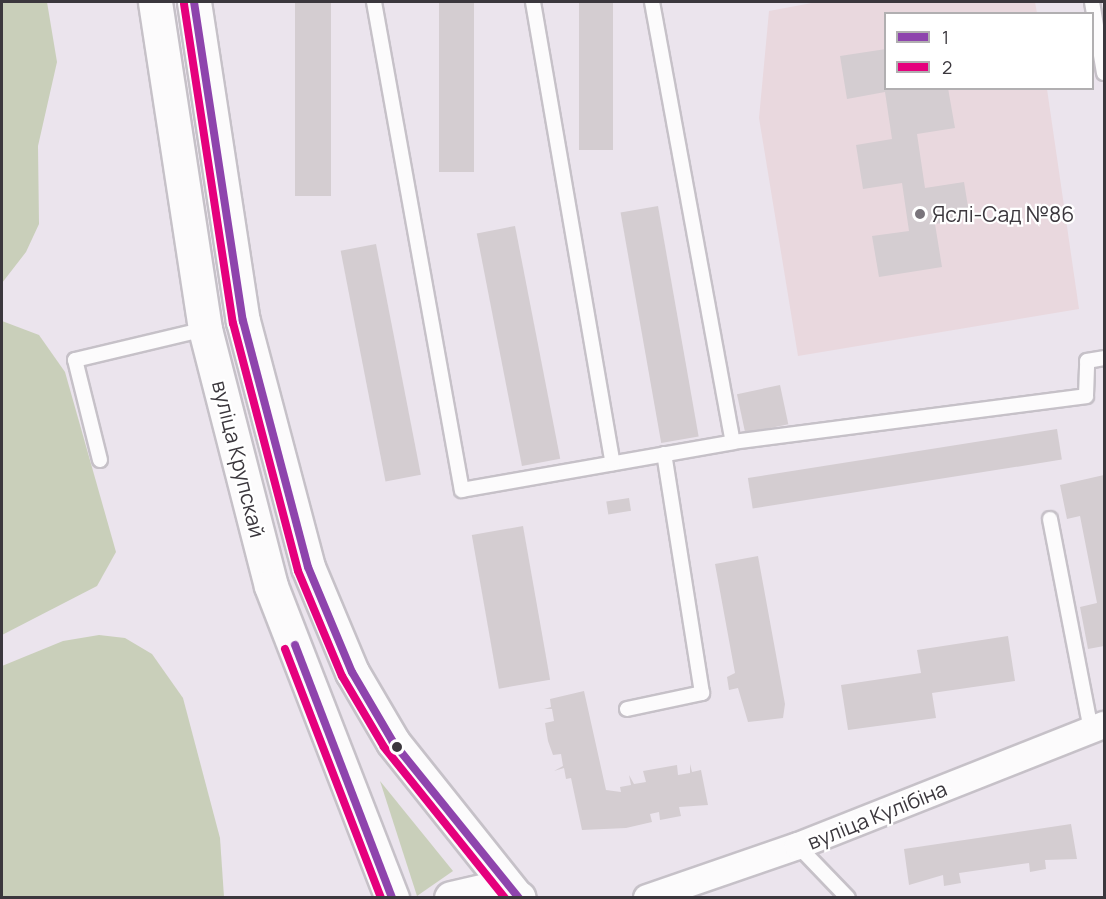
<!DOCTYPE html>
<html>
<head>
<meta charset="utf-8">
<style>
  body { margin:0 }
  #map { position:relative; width:1106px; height:899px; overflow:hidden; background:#ebe4ed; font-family:Manrope,sans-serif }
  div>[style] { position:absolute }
  .education>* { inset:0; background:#e9d8de }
  .green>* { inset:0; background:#c9cfba }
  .building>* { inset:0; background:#d4cdd1; transform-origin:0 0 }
  .roads { filter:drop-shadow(2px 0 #c6c1c8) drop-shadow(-2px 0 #c6c1c8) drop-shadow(0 2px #c6c1c8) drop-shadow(0 -2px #c6c1c8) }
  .service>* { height:14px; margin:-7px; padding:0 7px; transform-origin:7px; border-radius:7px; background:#fcfbfc }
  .minor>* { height:26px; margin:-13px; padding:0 13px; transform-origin:13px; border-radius:13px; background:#fcfbfc }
  .primary>* { height:33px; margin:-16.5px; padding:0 16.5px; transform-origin:16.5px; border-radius:16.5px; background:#fcfbfc }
  .bus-1>* { height:8px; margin:-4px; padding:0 4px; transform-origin:4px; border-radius:4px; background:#8e44ad }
  .bus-2>* { height:8px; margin:-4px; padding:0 4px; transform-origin:4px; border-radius:4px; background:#e5007d }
  .dots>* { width:16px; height:16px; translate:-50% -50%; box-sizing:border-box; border:3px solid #fff; border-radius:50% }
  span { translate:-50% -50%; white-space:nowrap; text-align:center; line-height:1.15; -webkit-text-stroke:4.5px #fff; paint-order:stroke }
  .poi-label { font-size:21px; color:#3b373d }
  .left { translate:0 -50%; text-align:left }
  .street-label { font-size:21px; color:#3b373d }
  .frame { position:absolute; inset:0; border:3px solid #3b373d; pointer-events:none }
  .legend { position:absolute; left:884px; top:12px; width:210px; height:78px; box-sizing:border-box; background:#fff; border:2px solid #b1afb1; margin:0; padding:8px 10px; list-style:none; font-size:18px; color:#3b373d }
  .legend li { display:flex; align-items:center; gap:12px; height:30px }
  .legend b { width:30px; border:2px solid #b1afb1 }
</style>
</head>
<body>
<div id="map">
  <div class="education">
    <div style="clip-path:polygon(817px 2px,1035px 2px,1037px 13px,886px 14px,886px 88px,1047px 89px,1079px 309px,798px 356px,759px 118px,769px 11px)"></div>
  </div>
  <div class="green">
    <div style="clip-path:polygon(2px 2px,47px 2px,57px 62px,38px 146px,39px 224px,26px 252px,2px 283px)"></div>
    <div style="clip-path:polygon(2px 321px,39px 335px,65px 372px,116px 552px,97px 586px,2px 635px)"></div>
    <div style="clip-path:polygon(99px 635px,125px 638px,152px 654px,183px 698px,220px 838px,224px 897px,2px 897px,2px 666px,63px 641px)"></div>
    <div style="clip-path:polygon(380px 781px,453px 871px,417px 896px)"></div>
  </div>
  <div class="building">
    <div style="left:295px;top:2px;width:36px;height:194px"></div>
    <div style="left:439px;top:2px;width:35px;height:170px"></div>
    <div style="left:579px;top:2px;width:34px;height:148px"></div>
    <div style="clip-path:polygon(886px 49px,886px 88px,948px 88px,955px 128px,917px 134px,925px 188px,964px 182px,970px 219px,935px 224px,942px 267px,879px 277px,872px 236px,909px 231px,902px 183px,863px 189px,856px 145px,892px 139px,885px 92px,847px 99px,840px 56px)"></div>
    <div style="left:658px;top:206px;width:234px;height:38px;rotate:80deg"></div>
    <div style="left:515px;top:226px;width:237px;height:39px;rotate:79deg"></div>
    <div style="left:376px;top:244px;width:235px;height:36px;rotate:79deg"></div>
    <div style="left:780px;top:385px;width:40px;height:44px;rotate:78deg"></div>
    <div style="left:1057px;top:429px;width:31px;height:313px;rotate:81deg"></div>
    <div style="clip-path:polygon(1104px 475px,1104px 646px,1088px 649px,1080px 607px,1097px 603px,1080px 516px,1067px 519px,1060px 485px)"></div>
    <div style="left:629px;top:498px;width:13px;height:23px;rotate:81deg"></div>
    <div style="left:523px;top:526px;width:156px;height:52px;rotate:80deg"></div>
    <div style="clip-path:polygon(758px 556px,785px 704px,783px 718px,748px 722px,738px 688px,729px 690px,727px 677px,735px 673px,715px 564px)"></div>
    <div style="clip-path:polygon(1008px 636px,1015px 681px,932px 693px,936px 718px,848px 730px,841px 685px,921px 673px,917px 650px)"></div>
    <div style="clip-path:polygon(584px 691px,606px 790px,621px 792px,620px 787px,631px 785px,629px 775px,634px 784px,646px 782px,643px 771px,677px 765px,678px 775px,690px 773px,690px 764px,692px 772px,701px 770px,708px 805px,679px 807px,681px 816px,660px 820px,659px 812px,650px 814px,652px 822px,626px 828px,582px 830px,571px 778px,566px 779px,564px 768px,554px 771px,563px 766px,561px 754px,553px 755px,548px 741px,545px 723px,554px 721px,552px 709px,544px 709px,551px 707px,550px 699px)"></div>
    <div style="clip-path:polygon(1071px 824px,1077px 859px,1045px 860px,1046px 869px,1030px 872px,1029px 863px,959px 873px,961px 883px,944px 886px,943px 875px,909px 885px,904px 849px)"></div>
  </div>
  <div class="roads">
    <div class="service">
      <div style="left:374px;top:2px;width:496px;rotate:79.8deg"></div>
      <div style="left:462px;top:490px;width:275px;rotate:-10deg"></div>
      <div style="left:733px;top:442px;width:356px;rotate:-7.4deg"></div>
      <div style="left:1086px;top:396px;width:35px;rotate:-88deg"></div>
      <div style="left:1087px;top:361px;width:17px;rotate:-10deg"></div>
      <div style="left:533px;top:2px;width:468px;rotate:80.2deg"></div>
      <div style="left:652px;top:2px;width:447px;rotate:79.6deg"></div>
      <div style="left:1092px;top:2px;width:72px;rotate:80.4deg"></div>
      <div style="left:100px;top:460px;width:103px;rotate:-104deg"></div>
      <div style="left:75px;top:360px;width:134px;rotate:-13.4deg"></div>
      <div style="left:1050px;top:519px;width:215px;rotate:79deg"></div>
      <div style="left:627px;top:709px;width:77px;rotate:-12deg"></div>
      <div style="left:702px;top:693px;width:242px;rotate:-99deg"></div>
      <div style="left:798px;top:846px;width:72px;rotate:46.1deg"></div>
    </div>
    <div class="minor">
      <div style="left:647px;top:898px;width:160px;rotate:-19deg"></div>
      <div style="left:798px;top:846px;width:329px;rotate:-21.6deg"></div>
    </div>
    <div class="primary">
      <div style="left:155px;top:2px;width:331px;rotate:81.3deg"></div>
      <div style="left:205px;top:329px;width:265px;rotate:75.6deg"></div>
      <div style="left:271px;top:586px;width:335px;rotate:68.8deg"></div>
      <div style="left:194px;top:2px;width:323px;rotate:81.3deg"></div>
      <div style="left:243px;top:321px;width:254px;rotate:75.2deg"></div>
      <div style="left:308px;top:567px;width:114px;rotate:67.3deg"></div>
      <div style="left:352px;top:672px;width:81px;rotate:59.6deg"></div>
      <div style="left:393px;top:742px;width:196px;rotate:51.4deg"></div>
      <div style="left:451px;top:898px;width:40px;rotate:-13deg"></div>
      <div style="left:490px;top:889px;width:30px;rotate:17deg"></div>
    </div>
  </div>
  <div class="bus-1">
    <div style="left:194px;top:2px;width:323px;rotate:81.3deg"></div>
    <div style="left:243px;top:321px;width:254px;rotate:75.2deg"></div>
    <div style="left:308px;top:567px;width:114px;rotate:67.3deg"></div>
    <div style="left:352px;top:672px;width:81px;rotate:59.6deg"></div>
    <div style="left:393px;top:742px;width:201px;rotate:51.1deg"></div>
    <div style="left:295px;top:645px;width:271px;rotate:69deg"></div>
  </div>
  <div class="bus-2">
    <div style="left:184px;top:4px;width:323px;rotate:81.3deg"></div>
    <div style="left:233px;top:323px;width:256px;rotate:75.3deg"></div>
    <div style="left:298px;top:571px;width:114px;rotate:67.3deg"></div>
    <div style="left:342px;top:676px;width:82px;rotate:59.4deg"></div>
    <div style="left:384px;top:747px;width:193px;rotate:51.3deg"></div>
    <div style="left:285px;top:649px;width:267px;rotate:68.9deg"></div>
  </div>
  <div class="dots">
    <div style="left:920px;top:214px;background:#79747b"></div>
    <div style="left:397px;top:747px;background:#3b373d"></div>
  </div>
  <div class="poi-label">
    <span class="left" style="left:932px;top:214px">Яслі-Сад №86</span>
  </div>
  <div class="street-label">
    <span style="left:239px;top:459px;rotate:76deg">вуліца Крупскай</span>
    <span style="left:877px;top:815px;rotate:-22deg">вуліца Кулібіна</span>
  </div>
  <div class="frame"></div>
  <ul class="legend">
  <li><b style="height:8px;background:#8e44ad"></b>1</li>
  <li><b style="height:8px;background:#e5007d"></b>2</li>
  </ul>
</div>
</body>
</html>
